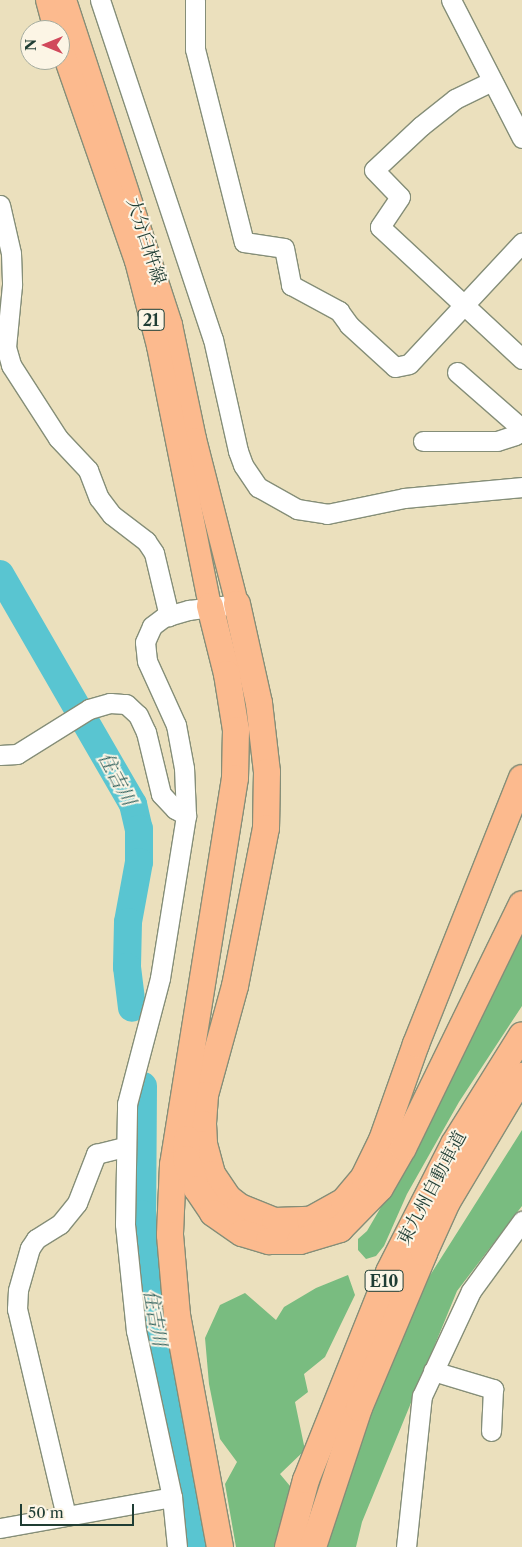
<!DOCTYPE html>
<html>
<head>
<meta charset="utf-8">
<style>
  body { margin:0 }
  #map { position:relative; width:522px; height:1547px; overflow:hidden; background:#ebe0bd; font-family:"Libre Caslon Text","Noto Serif JP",serif }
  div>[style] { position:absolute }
  .forest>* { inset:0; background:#79bc80 }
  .river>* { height:28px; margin:-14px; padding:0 14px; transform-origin:14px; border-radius:14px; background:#59c5d1 }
  .roads { filter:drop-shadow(1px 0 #858e78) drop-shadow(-1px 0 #858e78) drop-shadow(0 1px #858e78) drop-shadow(0 -1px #858e78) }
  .minor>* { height:19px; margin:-9.5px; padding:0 9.5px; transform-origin:9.5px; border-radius:9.5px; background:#fff }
  .major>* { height:22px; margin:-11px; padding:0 11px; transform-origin:11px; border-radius:11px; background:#fcba8e }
  .highway>* { height:26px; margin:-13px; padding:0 13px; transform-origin:13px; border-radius:13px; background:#fcba8e }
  span { translate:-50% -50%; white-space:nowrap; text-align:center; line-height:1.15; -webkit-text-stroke:4px #fcf5e5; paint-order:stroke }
  .shield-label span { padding:1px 4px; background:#fcf5e5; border:1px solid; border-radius:4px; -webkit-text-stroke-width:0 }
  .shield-label { font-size:16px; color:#1f3d34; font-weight:700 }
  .street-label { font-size:18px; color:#1f3d34 }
  .water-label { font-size:19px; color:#2e5f5b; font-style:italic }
  .north { position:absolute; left:20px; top:20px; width:50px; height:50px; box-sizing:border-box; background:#fcf5e5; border:1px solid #a4ab9e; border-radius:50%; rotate:270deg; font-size:14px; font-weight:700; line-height:20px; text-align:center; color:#1f3d34 }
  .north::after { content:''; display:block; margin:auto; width:18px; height:22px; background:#d1495b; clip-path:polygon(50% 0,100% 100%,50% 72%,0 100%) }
  .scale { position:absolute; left:20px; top:1504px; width:114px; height:22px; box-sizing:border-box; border:2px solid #1f3d34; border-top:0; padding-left:6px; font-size:15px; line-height:18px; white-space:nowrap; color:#1f3d34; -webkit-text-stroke:4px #fcf5e5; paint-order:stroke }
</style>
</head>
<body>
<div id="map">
  <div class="forest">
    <div style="clip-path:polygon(522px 929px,522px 1006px,459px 1102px,407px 1194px,384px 1246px,376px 1256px,366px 1259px,358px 1250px,358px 1239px,367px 1231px,381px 1207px)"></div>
    <div style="clip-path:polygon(522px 1130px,522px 1206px,457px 1291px,362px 1522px,356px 1547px,323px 1547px,361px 1438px,429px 1277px)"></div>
    <div style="clip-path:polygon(348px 1275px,355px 1295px,325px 1357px,304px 1374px,308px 1392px,295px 1402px,305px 1450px,280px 1474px,290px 1486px,276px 1547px,236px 1547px,225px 1484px,237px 1462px,220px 1439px,209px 1384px,205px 1338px,220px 1305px,245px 1293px,276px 1320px,284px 1307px,316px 1288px)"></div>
  </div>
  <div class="river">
    <div style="left:0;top:574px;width:266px;rotate:60deg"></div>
    <div style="left:133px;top:804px;width:26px;rotate:77deg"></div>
    <div style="left:139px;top:829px;width:33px;rotate:90deg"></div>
    <div style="left:139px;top:862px;width:61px;rotate:100.4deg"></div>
    <div style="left:128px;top:922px;width:45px;rotate:91.3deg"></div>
    <div style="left:127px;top:967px;width:41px;rotate:83deg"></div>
    <div style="left:143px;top:1086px;width:128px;rotate:90.4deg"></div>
    <div style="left:142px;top:1214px;width:84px;rotate:84.6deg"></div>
    <div style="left:150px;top:1298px;width:184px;rotate:78.7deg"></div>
    <div style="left:186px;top:1478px;width:70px;rotate:81.8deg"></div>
  </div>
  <div class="roads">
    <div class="minor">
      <div style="left:100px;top:0;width:357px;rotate:71.6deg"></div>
      <div style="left:213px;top:339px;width:115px;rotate:77.4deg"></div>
      <div style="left:238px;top:451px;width:15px;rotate:70deg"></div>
      <div style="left:243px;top:465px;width:27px;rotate:56deg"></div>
      <div style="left:258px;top:487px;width:45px;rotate:29.4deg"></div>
      <div style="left:297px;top:509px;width:30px;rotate:9deg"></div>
      <div style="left:327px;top:514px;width:79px;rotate:-11.7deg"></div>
      <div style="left:404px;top:498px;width:119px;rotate:-5.3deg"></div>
      <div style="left:195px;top:0;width:49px;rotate:90deg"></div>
      <div style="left:195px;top:49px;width:199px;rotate:75.8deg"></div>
      <div style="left:244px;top:242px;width:40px;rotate:8.5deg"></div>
      <div style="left:284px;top:248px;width:38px;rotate:79deg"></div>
      <div style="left:291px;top:285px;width:55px;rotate:28.4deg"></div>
      <div style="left:339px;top:311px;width:17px;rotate:54deg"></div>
      <div style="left:349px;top:325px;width:62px;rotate:42.4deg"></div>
      <div style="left:395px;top:367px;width:14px;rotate:-12deg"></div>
      <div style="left:409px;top:364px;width:166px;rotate:-47deg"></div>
      <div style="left:451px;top:0;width:155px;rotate:62.8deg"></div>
      <div style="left:492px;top:81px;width:41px;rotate:154.1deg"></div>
      <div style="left:455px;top:99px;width:43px;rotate:141.5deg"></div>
      <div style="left:421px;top:126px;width:64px;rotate:136.9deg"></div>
      <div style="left:374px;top:170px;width:37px;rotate:46deg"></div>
      <div style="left:400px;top:197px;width:36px;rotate:124deg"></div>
      <div style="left:380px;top:227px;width:194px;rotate:42.9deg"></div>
      <div style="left:0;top:205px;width:49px;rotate:77.1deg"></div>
      <div style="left:11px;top:253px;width:32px;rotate:88deg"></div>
      <div style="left:12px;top:285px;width:62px;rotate:95.5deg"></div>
      <div style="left:6px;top:347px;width:19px;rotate:74deg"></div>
      <div style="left:11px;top:365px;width:87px;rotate:57.2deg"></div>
      <div style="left:58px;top:438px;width:44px;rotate:46.8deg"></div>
      <div style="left:88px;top:470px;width:30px;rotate:69deg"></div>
      <div style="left:99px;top:498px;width:21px;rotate:53deg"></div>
      <div style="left:112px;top:515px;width:43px;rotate:37.4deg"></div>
      <div style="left:146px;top:541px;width:14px;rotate:56deg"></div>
      <div style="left:154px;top:553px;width:65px;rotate:76.6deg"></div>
      <div style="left:457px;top:372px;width:85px;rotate:41.2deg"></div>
      <div style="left:423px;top:441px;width:74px"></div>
      <div style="left:497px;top:441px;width:19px;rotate:-18deg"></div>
      <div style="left:515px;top:435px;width:11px;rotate:-49deg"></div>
      <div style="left:0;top:755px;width:17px;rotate:-3deg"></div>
      <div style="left:17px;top:754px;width:85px;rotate:-32deg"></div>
      <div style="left:89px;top:709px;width:22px;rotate:-16deg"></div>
      <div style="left:110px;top:703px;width:16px;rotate:4deg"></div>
      <div style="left:126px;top:704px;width:16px;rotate:43deg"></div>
      <div style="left:138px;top:715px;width:19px;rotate:65deg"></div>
      <div style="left:146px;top:732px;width:64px;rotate:76.4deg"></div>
      <div style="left:161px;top:794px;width:21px;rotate:47deg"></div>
      <div style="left:175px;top:809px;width:13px;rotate:29deg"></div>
      <div style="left:433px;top:1371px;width:63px;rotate:16.7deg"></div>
      <div style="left:493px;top:1389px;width:42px;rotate:92.7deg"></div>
      <div style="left:66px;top:1516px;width:213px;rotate:-103.3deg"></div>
      <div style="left:17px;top:1309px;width:19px;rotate:-87deg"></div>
      <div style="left:18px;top:1290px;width:44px;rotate:-74.1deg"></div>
      <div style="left:30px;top:1248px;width:11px;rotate:-56deg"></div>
      <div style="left:36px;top:1239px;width:28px;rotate:-32deg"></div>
      <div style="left:60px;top:1224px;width:27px;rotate:-51deg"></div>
      <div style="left:77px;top:1203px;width:53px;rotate:-68.8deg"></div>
      <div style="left:96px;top:1154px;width:29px;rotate:-14deg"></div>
      <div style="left:0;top:1528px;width:175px;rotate:-10.2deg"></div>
      <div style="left:177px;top:1547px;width:50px;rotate:-95.7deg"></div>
      <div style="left:172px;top:1497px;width:170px;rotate:-102.2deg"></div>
      <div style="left:136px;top:1331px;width:108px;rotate:-95.9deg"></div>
      <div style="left:125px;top:1224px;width:120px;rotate:-89deg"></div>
      <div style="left:127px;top:1104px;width:130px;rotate:-75.3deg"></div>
      <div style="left:160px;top:978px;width:165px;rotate:-80.9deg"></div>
      <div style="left:186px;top:815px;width:47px;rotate:-92.4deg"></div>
      <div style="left:184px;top:768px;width:44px;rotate:-100.5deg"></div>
      <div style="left:176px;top:725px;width:70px;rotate:-114.4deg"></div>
      <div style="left:147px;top:661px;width:19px;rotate:-96deg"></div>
      <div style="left:145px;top:642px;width:17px;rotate:-66deg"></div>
      <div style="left:152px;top:626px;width:15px;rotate:-37deg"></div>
      <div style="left:164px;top:617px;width:26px;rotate:-16deg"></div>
      <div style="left:189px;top:610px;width:48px;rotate:-7.1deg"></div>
      <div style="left:406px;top:1547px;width:152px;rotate:-84deg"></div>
      <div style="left:422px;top:1396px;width:116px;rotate:-65deg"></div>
      <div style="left:471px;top:1291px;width:87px;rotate:-53.9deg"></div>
    </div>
    <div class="major">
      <div style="left:47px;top:0;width:31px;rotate:75deg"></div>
      <div style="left:65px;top:0;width:342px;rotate:71.9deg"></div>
      <div style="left:171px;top:325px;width:116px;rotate:78.1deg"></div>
      <div style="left:195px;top:439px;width:170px;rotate:75.7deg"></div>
      <div style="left:60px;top:43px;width:231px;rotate:70.8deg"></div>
      <div style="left:136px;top:261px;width:88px;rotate:75.5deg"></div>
      <div style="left:158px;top:346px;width:265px;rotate:78.7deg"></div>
    </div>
    <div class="highway">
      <div style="left:237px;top:604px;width:101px;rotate:77.5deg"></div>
      <div style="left:259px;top:703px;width:69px;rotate:83.4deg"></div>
      <div style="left:267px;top:772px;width:56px;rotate:91deg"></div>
      <div style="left:266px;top:828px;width:161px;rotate:101.1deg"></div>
      <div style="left:235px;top:986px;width:113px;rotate:105.4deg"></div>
      <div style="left:205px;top:1095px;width:29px;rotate:94deg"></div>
      <div style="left:203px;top:1124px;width:20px;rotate:87deg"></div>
      <div style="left:204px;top:1144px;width:31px;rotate:75deg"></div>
      <div style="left:212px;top:1174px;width:29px;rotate:56deg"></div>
      <div style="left:228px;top:1198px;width:15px;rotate:37deg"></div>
      <div style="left:240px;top:1207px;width:38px;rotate:22deg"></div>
      <div style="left:275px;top:1221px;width:35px;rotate:-2deg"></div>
      <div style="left:310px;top:1220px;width:39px;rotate:-29deg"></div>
      <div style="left:344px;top:1201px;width:31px;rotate:-50deg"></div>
      <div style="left:364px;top:1177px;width:41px;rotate:-64.1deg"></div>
      <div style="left:382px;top:1140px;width:102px;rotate:-70.5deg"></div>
      <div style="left:416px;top:1044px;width:286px;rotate:-68.3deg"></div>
      <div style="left:210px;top:606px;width:70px;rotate:76deg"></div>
      <div style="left:227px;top:674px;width:57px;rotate:80.9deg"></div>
      <div style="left:236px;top:730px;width:48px;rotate:91.2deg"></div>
      <div style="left:235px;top:778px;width:392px;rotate:99.1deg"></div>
      <div style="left:173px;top:1165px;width:70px;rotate:92.5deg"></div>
      <div style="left:170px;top:1235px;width:80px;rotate:85deg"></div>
      <div style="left:177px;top:1315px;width:236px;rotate:79.5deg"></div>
      <div style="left:187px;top:1139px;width:20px;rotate:93deg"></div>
      <div style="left:186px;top:1159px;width:32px;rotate:70deg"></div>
      <div style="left:197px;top:1189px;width:29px;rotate:56deg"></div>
      <div style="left:213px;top:1213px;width:35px;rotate:35deg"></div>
      <div style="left:242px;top:1233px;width:28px;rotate:17deg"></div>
      <div style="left:269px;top:1241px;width:31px"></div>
      <div style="left:300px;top:1241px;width:42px;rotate:-16.7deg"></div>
      <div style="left:340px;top:1229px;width:57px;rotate:-45.7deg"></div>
      <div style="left:380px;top:1188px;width:46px;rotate:-60.1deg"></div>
      <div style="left:403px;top:1148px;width:271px;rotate:-64deg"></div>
      <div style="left:288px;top:1547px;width:69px;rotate:-75deg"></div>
      <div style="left:306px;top:1480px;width:224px;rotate:-68.2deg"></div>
      <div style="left:389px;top:1272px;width:144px;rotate:-63.1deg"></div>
      <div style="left:454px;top:1144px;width:128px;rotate:-58deg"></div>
      <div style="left:313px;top:1547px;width:146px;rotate:-71.7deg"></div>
      <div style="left:359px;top:1408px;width:168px;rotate:-67.2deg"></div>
      <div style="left:424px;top:1253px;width:56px;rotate:-65.7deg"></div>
      <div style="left:447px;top:1202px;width:147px;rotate:-59.2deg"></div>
    </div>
  </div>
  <div class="shield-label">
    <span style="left:151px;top:320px">21</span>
    <span style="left:384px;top:1281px">E10</span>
  </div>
  <div class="street-label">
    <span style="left:146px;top:241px;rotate:72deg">大分臼杵線</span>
    <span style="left:432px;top:1188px;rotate:-62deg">東九州自動車道</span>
  </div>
  <div class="water-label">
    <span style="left:117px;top:779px;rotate:62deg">住吉川</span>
    <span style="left:155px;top:1318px;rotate:80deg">住吉川</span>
  </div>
  <div class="north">N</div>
  <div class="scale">50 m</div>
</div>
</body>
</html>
